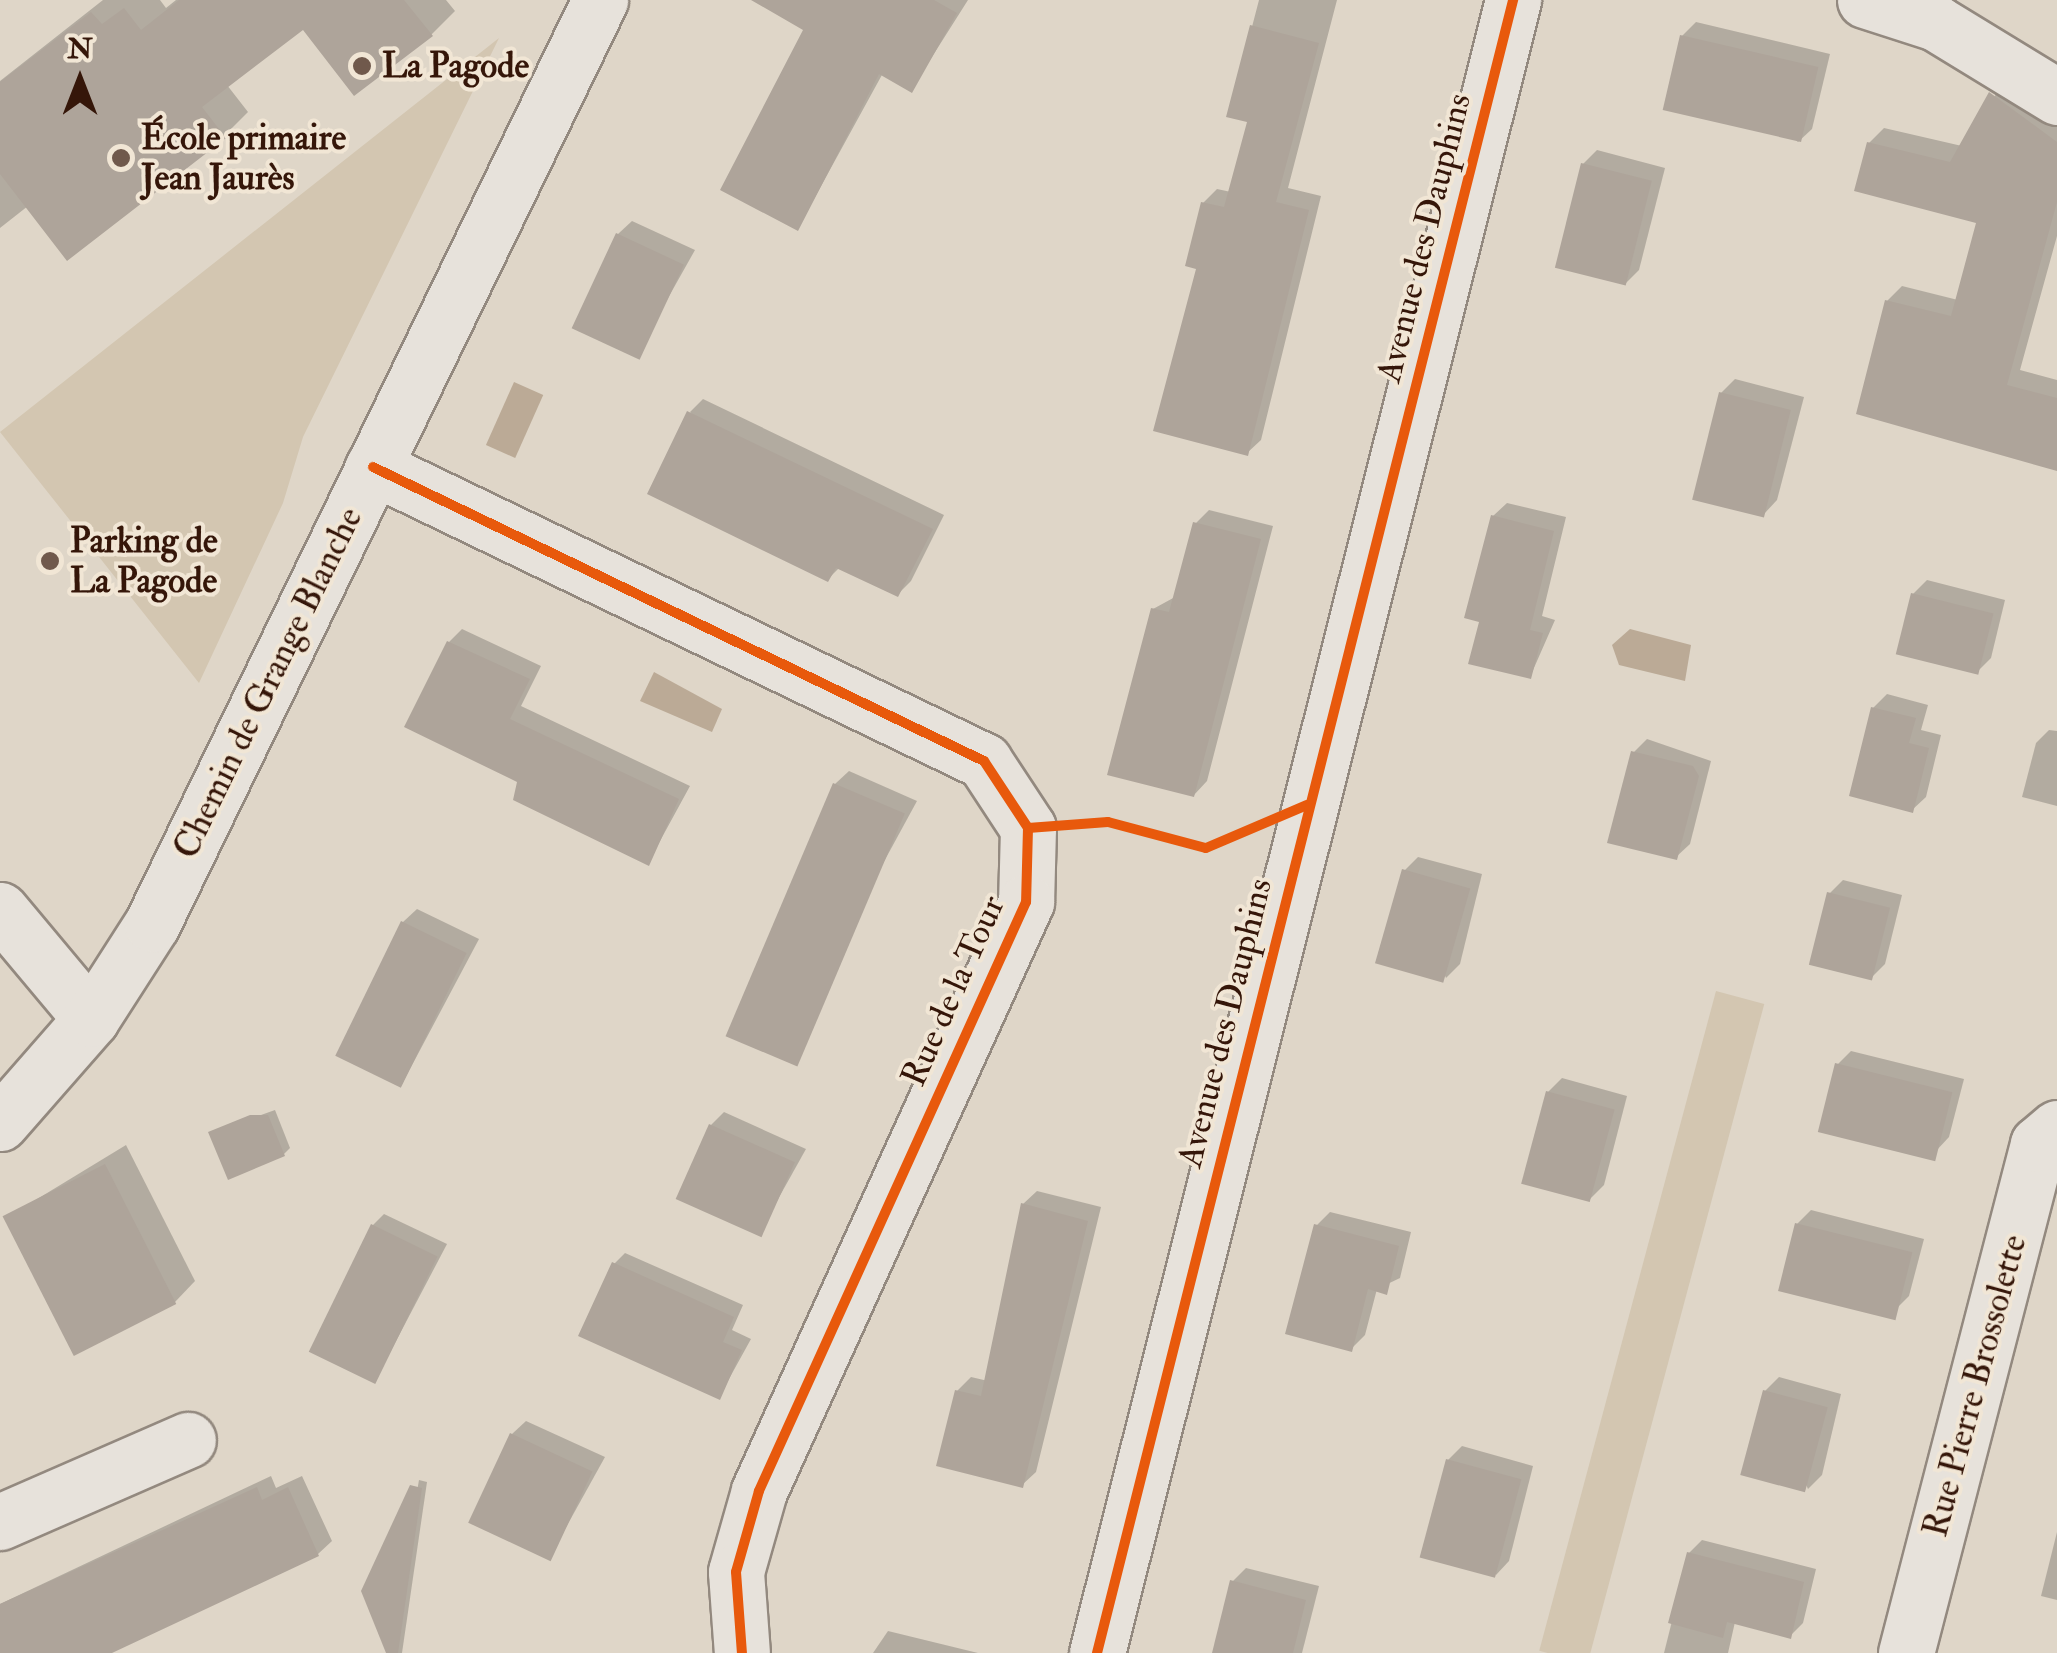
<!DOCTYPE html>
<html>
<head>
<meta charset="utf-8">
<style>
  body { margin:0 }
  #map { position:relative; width:2057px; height:1653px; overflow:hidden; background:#dfd6c8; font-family:"IM FELL Double Pica",serif }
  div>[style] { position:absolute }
  .green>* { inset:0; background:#d3c6b1; transform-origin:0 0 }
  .water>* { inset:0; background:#bbaa96; transform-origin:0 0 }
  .shadow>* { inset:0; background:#0003 }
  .building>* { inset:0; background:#aea49a; transform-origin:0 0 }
  .roads { filter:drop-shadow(2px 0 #93897f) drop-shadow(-2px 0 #93897f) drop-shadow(0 2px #93897f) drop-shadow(0 -2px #93897f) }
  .minor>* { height:55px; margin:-27.5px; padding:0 27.5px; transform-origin:27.5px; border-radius:27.5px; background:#e7e2db }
  .cycleway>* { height:10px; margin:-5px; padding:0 5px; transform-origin:5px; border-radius:5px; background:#e8590c }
  .dots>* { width:28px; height:28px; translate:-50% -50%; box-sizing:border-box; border:5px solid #f1e6d5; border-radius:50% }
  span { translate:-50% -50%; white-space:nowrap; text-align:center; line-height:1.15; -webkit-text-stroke:8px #f1e6d5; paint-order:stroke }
  .poi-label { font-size:35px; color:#351609; font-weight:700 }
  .left { translate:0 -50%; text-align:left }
  .street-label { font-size:35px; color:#351609 }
  .north { position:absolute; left:30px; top:30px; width:100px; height:100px; -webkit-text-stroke:8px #f1e6d5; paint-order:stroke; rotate:0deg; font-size:28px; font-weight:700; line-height:40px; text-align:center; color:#351609 }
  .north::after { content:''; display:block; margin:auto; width:35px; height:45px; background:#351609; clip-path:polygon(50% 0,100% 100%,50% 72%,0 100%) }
</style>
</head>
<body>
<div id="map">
  <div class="green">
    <div style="clip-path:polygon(499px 38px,303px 437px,283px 503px,199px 683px,0 432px)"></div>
    <div style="left:1716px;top:991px;width:50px;height:683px;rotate:15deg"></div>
  </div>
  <div class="water">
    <div style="left:514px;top:382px;width:32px;height:69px;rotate:24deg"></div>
    <div style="clip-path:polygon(1630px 629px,1691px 645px,1685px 681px,1619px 665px,1612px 645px)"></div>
    <div style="clip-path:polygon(654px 672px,722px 709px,712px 732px,640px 701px)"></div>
  </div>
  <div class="shadow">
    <div style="clip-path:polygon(103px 0,160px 0,166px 8px,176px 0,446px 0,455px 11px,431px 35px,303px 26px,227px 85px,248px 112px,224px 136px,28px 206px,0 228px,0 81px)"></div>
    <div style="clip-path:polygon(820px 0,968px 0,911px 90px,883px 73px,798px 228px)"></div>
    <div style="clip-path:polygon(1259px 0,1337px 0,1288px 188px,1321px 196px,1261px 440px,1247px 453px,1199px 267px,1203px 203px,1217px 189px,1231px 192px,1250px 120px,1229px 115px)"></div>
    <div style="clip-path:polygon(1696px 22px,1830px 54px,1812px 129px,1798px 142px,1682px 36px)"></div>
    <div style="clip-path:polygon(2006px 79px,2057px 117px,2057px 236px,2020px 370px,2057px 380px,2057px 463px,1887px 301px,1902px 286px,1958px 300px,1979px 221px,1869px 143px,1884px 128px,1962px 146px)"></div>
    <div style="clip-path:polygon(1597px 150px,1665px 168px,1639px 270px,1625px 284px,1583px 164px)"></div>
    <div style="clip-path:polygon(632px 221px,695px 250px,636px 355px,618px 234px)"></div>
    <div style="clip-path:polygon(1735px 379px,1804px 397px,1777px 500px,1764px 514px,1721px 393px)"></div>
    <div style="clip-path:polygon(703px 399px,944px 515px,911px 581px,898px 594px,840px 567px,828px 579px,690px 412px)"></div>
    <div style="clip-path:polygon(1507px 503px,1566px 517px,1542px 616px,1555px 620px,1530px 677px,1482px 620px,1493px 516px)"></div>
    <div style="clip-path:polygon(1209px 510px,1273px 526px,1207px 781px,1194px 795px,1153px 609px,1175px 597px,1195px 524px)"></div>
    <div style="clip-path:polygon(1927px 580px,2005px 600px,1991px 658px,1977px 672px,1913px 594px)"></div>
    <div style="clip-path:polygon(462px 629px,541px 666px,521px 706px,690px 786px,648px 863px,520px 780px,449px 642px)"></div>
    <div style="clip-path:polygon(1887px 694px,1928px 705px,1921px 730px,1941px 735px,1926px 797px,1912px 810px,1873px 708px)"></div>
    <div style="clip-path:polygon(2049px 730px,2057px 731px,2057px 806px,2022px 797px,2036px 743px)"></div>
    <div style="clip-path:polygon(1647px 739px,1711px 761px,1690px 844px,1676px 857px,1633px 753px)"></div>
    <div style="clip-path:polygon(849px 771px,917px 801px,778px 1056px,835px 784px)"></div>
    <div style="clip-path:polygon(1418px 857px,1482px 874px,1460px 964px,1446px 978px,1404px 871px)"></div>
    <div style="clip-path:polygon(1843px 880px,1902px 895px,1885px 964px,1871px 978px,1829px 894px)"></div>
    <div style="clip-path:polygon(417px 909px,479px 939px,402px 1084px,403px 922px)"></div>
    <div style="clip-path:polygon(1851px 1051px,1964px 1079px,1949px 1137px,1936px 1151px,1822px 1130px,1838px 1064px)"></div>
    <div style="clip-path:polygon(1562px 1078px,1627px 1096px,1604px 1185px,1590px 1199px,1548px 1092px)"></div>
    <div style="clip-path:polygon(275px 1110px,290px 1148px,284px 1154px,211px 1133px)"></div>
    <div style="clip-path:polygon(724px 1112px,806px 1149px,759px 1233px,711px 1125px)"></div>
    <div style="clip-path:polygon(126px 1145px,195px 1281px,175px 1302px,6px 1218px)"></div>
    <div style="clip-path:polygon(1037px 1191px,1101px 1207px,1036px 1472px,1022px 1485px,957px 1391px,971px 1377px,988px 1381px,1023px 1204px)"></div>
    <div style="clip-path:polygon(1811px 1210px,1924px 1239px,1909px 1296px,1895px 1310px,1780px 1289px,1797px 1224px)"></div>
    <div style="clip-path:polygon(1330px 1212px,1411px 1232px,1400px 1278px,1377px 1289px,1365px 1335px,1351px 1349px,1316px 1226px)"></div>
    <div style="clip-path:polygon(384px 1214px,447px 1244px,375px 1381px,373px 1225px)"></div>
    <div style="clip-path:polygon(625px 1253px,743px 1305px,732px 1330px,751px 1339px,719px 1397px,614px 1264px)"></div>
    <div style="clip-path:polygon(1779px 1377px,1841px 1394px,1822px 1475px,1808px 1489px,1765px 1391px)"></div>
    <div style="clip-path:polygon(526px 1421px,605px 1457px,549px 1558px,512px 1434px)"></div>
    <div style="clip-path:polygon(1462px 1446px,1533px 1466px,1509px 1561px,1496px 1575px,1448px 1460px)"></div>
    <div style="clip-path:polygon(271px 1476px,276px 1488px,302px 1476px,332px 1541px,318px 1554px,110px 1653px,0 1653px,0 1604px)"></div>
    <div style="clip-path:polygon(419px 1480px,427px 1482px,402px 1653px,389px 1653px)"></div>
    <div style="clip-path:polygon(2057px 1532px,2057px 1600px,2041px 1596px)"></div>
    <div style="clip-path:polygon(1702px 1540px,1816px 1569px,1803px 1623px,1790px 1636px,1735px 1622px,1728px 1653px,1664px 1653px,1689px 1553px)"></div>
    <div style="clip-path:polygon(1246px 1568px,1319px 1586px,1302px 1653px,1215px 1653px,1232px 1582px)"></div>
    <div style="clip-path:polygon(888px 1631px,978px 1653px,873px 1653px)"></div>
  </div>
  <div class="building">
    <div style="clip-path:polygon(179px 0,404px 0,433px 36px,354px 96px,303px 30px,202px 107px,226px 138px,67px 261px,0 174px,0 82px,91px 12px,102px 24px,124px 8px,141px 30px)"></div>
    <div style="clip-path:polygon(751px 0,934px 0,957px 13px,912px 93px,879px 74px,798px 231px,720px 190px,803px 30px)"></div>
    <div style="clip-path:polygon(1250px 25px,1319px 43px,1276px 202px,1309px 210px,1248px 456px,1153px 431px,1196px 269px,1185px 266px,1201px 202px,1224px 207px,1247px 122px,1226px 117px)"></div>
    <div style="left:1680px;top:35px;width:142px;height:77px;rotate:13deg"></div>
    <div style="clip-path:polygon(1989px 92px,2057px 142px,2057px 202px,2007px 385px,2057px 398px,2057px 471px,1856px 414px,1885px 300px,1951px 316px,1976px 223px,1854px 191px,1867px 142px,1950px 162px)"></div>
    <div style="left:1581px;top:163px;width:73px;height:108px;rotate:14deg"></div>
    <div style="left:616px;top:233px;width:75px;height:105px;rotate:25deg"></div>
    <div style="left:1719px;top:392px;width:74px;height:111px;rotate:14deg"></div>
    <div style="clip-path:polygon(687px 411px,933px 529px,898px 597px,836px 568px,828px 582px,647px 494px)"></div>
    <div style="clip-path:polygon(1491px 515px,1554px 531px,1530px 630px,1543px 633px,1531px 679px,1468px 664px,1479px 622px,1464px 618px)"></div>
    <div style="clip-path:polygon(1193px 522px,1261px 539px,1194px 797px,1107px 775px,1151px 608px,1169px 612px)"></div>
    <div style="left:1911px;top:593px;width:85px;height:63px;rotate:14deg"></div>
    <div style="clip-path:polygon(447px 641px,530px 679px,510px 719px,679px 799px,649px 866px,513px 800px,517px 782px,404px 727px)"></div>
    <div style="clip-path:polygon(1871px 707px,1916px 718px,1909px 743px,1929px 748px,1913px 813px,1849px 796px)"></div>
    <div style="clip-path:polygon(1631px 751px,1693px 766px,1699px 776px,1677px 860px,1607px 843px)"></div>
    <div style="left:833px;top:783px;width:78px;height:275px;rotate:23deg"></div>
    <div style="left:1402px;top:869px;width:71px;height:98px;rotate:16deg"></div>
    <div style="left:1827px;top:892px;width:65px;height:75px;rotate:14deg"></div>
    <div style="left:401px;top:921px;width:73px;height:150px;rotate:26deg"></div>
    <div style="left:1835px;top:1063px;width:121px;height:71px;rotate:14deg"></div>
    <div style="left:1546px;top:1091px;width:71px;height:96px;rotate:15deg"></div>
    <div style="clip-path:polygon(250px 1115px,268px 1115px,285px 1156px,228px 1180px,208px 1132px)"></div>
    <div style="left:709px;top:1124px;width:94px;height:82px;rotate:24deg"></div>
    <div style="left:105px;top:1164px;width:157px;height:115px;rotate:63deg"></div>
    <div style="clip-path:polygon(1021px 1203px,1088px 1221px,1023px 1488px,936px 1466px,955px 1390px,981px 1396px)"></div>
    <div style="left:1795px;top:1223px;width:121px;height:70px;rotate:14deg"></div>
    <div style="left:371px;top:1224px;width:74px;height:142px;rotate:26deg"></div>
    <div style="clip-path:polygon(1314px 1224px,1399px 1246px,1387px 1295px,1368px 1289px,1352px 1352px,1285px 1334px)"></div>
    <div style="clip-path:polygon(612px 1262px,734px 1317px,723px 1342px,742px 1350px,720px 1400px,578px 1336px)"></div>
    <div style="left:1763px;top:1390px;width:67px;height:88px;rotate:15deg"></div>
    <div style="left:510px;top:1433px;width:91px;height:99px;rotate:25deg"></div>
    <div style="left:1446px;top:1459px;width:78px;height:102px;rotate:15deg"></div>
    <div style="clip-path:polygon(410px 1485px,422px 1488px,398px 1653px,386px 1653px,361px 1591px)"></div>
    <div style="clip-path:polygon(257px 1487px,262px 1500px,288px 1487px,319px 1556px,112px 1653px,0 1653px,0 1604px)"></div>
    <div style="clip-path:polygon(1687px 1552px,1804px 1582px,1791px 1639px,1727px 1622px,1723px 1638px,1668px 1623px)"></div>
    <div style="clip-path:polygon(1230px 1580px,1306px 1600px,1293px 1653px,1212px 1653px)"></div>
  </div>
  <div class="roads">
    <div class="minor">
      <div style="left:1865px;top:0;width:75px;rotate:17.9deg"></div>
      <div style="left:1936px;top:23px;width:142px;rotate:31.4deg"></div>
      <div style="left:373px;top:467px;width:678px;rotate:25.7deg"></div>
      <div style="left:984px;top:761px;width:80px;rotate:56.7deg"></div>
      <div style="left:1028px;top:828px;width:74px;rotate:91.5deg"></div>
      <div style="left:1026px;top:902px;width:647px;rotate:114.39deg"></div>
      <div style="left:759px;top:1491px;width:84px;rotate:105.9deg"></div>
      <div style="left:736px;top:1572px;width:81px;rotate:85.8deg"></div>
      <div style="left:0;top:910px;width:142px;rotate:50.1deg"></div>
      <div style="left:0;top:1123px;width:138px;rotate:-48.8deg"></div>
      <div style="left:91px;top:1019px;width:113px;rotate:-57.3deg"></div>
      <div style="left:152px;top:924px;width:1027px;rotate:-64.13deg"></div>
      <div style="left:0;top:1522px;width:205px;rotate:-23.6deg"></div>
      <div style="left:1097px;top:1653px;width:1705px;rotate:-75.87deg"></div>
      <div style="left:1906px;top:1653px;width:526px;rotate:-75.46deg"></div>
      <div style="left:2038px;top:1144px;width:25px;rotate:-40deg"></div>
    </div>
  </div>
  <div class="cycleway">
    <div style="left:373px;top:467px;width:678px;rotate:25.7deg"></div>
    <div style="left:984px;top:761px;width:80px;rotate:56.7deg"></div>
    <div style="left:1028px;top:828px;width:74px;rotate:91.5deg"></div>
    <div style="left:1026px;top:902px;width:647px;rotate:114.39deg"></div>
    <div style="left:759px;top:1491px;width:84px;rotate:105.9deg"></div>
    <div style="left:736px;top:1572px;width:81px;rotate:85.8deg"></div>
    <div style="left:1028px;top:828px;width:80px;rotate:-4.3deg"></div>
    <div style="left:1108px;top:822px;width:101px;rotate:14.9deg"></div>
    <div style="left:1206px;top:848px;width:110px;rotate:-23.1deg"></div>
    <div style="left:1097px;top:1653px;width:1705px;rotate:-75.87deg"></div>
  </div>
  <div class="dots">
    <div style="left:362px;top:66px;background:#70594c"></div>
    <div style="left:121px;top:158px;background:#70594c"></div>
    <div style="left:50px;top:561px;background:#70594c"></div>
  </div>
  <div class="poi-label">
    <span class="left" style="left:382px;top:66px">La Pagode</span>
    <span class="left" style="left:141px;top:158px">École primaire<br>Jean Jaurès</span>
    <span class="left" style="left:70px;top:561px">Parking de<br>La Pagode</span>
  </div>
  <div class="street-label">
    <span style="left:1424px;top:238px;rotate:-76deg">Avenue des Dauphins</span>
    <span style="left:268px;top:683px;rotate:-64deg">Chemin de Grange Blanche</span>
    <span style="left:953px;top:991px;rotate:-66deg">Rue de la Tour</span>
    <span style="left:1225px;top:1023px;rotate:-76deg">Avenue des Dauphins</span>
    <span style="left:1975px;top:1386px;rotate:-75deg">Rue Pierre Brossolette</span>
  </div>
  <div class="north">N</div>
</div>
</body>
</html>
